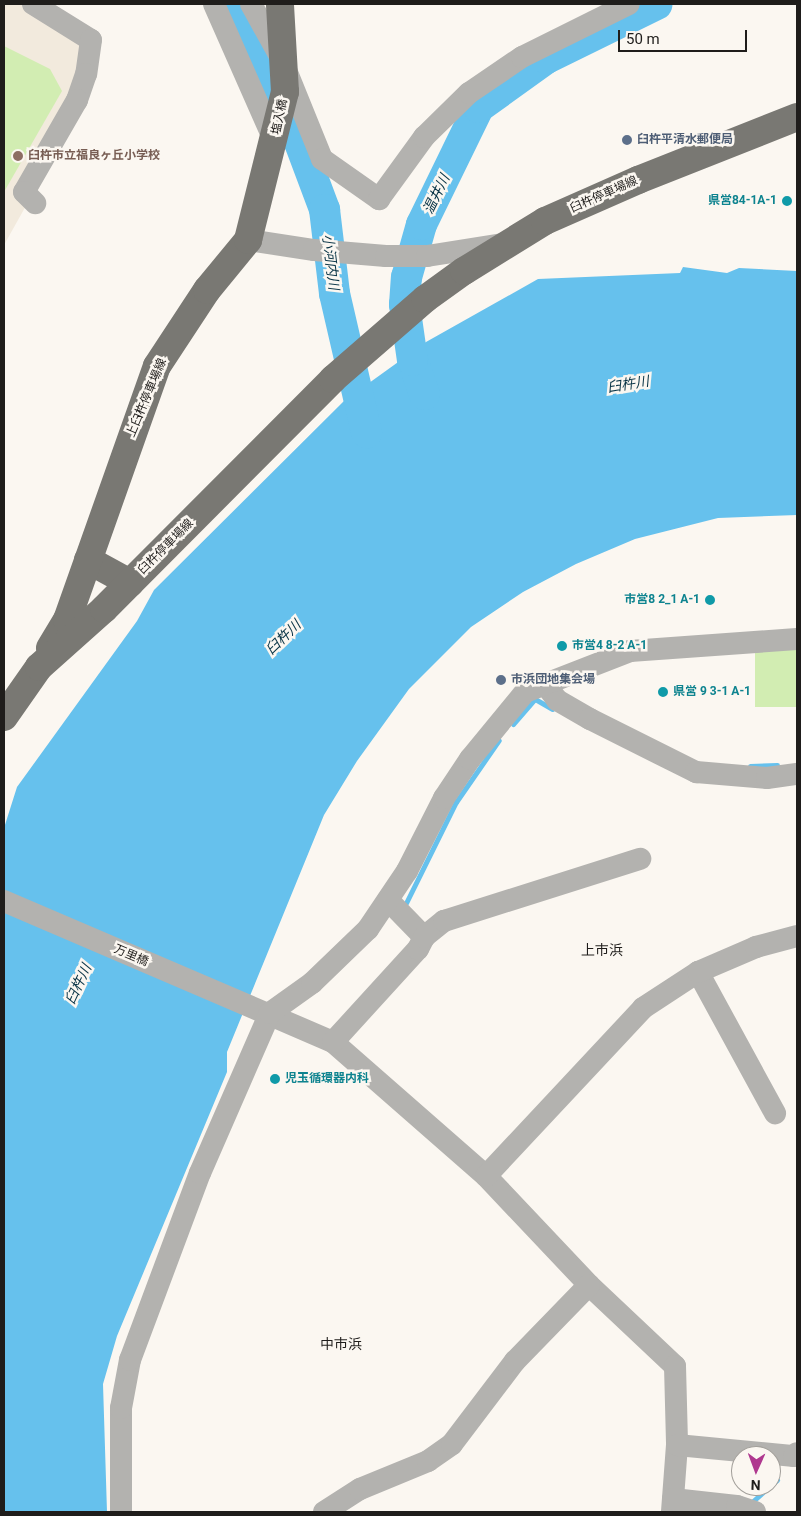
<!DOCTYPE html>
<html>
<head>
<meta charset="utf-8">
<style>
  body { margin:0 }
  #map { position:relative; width:801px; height:1516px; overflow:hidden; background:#fbf7f1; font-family:Roboto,"Noto Sans JP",sans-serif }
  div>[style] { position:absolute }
  .built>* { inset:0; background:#f2eadd }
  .green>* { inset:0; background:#d2edb2; transform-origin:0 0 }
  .water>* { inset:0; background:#66c1ed }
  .stream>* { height:5px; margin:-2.5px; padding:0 2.5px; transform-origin:2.5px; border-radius:2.5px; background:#66c1ed }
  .river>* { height:31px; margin:-15.5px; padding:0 15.5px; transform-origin:15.5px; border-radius:15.5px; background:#66c1ed }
  .minor>* { height:22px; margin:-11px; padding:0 11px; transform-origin:11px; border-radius:11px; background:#b3b2af }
  .major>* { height:28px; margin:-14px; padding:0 14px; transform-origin:14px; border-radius:14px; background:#797873 }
  .dots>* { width:14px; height:14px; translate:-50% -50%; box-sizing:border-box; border:2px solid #fbf7f1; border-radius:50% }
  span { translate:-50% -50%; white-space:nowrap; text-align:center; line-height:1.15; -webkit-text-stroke:5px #fbf7f1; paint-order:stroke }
  .street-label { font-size:12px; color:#1f1d1b }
  .service-label { font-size:12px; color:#4e5e75; font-weight:700 }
  .left { translate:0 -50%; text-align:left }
  .education-label { font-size:12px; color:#785e54; font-weight:700 }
  .culture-label { font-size:12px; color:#0d838f; font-weight:700 }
  .right { translate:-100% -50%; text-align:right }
  .water-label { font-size:14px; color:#093446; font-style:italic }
  .neighbourhood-label { font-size:14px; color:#1f1d1b }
  .frame { position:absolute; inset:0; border:5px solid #1f1d1b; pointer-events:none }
  .north { position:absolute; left:731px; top:1446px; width:50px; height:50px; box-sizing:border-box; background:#fbf7f1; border:1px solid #a3a09b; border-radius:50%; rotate:182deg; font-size:14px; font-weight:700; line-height:20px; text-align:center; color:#1f1d1b }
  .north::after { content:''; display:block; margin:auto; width:18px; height:22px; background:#af388f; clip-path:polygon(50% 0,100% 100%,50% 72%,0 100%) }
  .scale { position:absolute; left:618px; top:30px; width:129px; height:22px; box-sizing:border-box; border:2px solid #1f1d1b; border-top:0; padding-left:6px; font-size:15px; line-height:18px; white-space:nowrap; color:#1f1d1b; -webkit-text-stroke:4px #fbf7f1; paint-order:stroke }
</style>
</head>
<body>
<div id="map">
  <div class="built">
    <div style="clip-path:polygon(4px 4px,22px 4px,87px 43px,72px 94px,13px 190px,27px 204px,4px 245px)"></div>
  </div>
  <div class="green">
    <div style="clip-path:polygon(4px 46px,50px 69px,62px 91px,4px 192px)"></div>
    <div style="left:797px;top:645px;width:62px;height:42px;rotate:90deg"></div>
  </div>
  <div class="water">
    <div style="clip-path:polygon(683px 267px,727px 273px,739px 268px,797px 271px,797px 515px,718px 518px,635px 539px,576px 564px,523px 592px,471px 627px,409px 689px,357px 761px,324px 815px,227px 1052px,227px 1072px,117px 1336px,103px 1384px,107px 1512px,4px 1512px,4px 828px,17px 787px,137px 621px,154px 590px,344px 401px,426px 342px,538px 279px,680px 273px)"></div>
  </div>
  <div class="stream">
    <div style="left:513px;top:724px;width:33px;rotate:-49deg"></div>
    <div style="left:535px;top:699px;width:20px;rotate:30deg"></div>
    <div style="left:750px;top:766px;width:27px;rotate:-2deg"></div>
    <div style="left:406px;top:903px;width:113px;rotate:-63.7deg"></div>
    <div style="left:456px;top:802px;width:75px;rotate:-55.3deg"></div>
    <div style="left:771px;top:1485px;width:8px;rotate:-40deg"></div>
    <div style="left:752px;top:1502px;width:24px;rotate:-42deg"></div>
  </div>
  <div class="river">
    <div style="left:229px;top:4px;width:155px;rotate:63.1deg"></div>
    <div style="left:299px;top:142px;width:72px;rotate:69.5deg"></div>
    <div style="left:324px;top:209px;width:85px;rotate:83.2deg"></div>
    <div style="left:334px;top:293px;width:143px;rotate:77deg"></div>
    <div style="left:424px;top:394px;width:36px;rotate:-109deg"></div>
    <div style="left:412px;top:360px;width:57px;rotate:-98.1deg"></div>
    <div style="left:404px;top:304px;width:27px;rotate:-86deg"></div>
    <div style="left:406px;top:277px;width:55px;rotate:-74.2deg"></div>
    <div style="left:421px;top:224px;width:130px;rotate:-64deg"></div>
    <div style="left:478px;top:107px;width:84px;rotate:-35.8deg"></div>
    <div style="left:546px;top:58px;width:123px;rotate:-26.1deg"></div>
  </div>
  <div class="minor">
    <div style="left:33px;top:4px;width:68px;rotate:31.8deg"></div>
    <div style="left:91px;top:40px;width:34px;rotate:98deg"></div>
    <div style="left:86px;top:74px;width:28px;rotate:109deg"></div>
    <div style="left:77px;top:100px;width:106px;rotate:119.9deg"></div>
    <div style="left:24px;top:192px;width:16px;rotate:45deg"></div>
    <div style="left:214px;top:4px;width:151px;rotate:66.2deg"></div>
    <div style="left:251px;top:4px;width:64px;rotate:61deg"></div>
    <div style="left:282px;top:60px;width:107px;rotate:68deg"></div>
    <div style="left:322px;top:159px;width:70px;rotate:35.1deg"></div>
    <div style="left:379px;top:199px;width:77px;rotate:-54deg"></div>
    <div style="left:424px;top:137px;width:63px;rotate:-44.4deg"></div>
    <div style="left:469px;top:93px;width:64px;rotate:-34.2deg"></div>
    <div style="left:522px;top:57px;width:119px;rotate:-26.4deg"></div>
    <div style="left:248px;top:240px;width:67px;rotate:8.6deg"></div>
    <div style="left:314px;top:250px;width:72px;rotate:4.8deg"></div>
    <div style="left:386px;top:256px;width:41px"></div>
    <div style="left:427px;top:256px;width:78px;rotate:-8.9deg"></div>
    <div style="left:545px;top:684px;width:20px;rotate:53deg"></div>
    <div style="left:557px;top:700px;width:38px;rotate:30deg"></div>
    <div style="left:590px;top:719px;width:119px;rotate:26.6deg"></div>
    <div style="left:696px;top:772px;width:71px;rotate:4.8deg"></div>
    <div style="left:767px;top:778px;width:30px;rotate:-8deg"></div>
    <div style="left:388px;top:900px;width:52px;rotate:45.8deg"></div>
    <div style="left:4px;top:901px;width:358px;rotate:23.2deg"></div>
    <div style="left:333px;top:1042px;width:203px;rotate:41.2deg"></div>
    <div style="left:486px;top:1176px;width:150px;rotate:46.6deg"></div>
    <div style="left:589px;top:1285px;width:118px;rotate:43.3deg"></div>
    <div style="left:675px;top:1366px;width:79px;rotate:88.5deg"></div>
    <div style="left:677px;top:1445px;width:67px;rotate:94.3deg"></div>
    <div style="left:698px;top:972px;width:161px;rotate:61.4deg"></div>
    <div style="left:333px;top:1042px;width:126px;rotate:-47.6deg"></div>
    <div style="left:418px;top:949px;width:13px;rotate:-63deg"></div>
    <div style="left:424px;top:937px;width:26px;rotate:-39deg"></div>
    <div style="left:444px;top:921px;width:206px;rotate:-17.6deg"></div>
    <div style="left:486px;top:1176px;width:230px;rotate:-46.9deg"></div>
    <div style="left:643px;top:1008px;width:66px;rotate:-33.2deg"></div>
    <div style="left:698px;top:972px;width:63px;rotate:-23.3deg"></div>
    <div style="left:756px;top:947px;width:42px;rotate:-15deg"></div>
    <div style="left:677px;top:1445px;width:118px;rotate:5.4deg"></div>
    <div style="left:794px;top:1456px;width:4px;rotate:-45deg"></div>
    <div style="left:673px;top:1499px;width:64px;rotate:6.2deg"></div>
    <div style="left:737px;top:1506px;width:19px;rotate:18deg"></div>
    <div style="left:121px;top:1512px;width:104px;rotate:-90deg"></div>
    <div style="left:121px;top:1408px;width:49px;rotate:-79.4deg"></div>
    <div style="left:130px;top:1360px;width:200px;rotate:-69.5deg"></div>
    <div style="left:200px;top:1173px;width:175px;rotate:-66.4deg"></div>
    <div style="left:270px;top:1013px;width:52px;rotate:-35.5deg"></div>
    <div style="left:312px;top:983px;width:78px;rotate:-44deg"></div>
    <div style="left:368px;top:929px;width:70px;rotate:-56.1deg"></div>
    <div style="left:407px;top:871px;width:82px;rotate:-63.1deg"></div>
    <div style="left:444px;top:798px;width:47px;rotate:-56.3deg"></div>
    <div style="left:470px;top:759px;width:87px;rotate:-50.6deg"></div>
    <div style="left:525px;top:692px;width:113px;rotate:-21.3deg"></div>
    <div style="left:630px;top:651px;width:167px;rotate:-4.1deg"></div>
    <div style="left:324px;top:1512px;width:43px;rotate:-32.6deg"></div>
    <div style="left:360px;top:1489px;width:74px;rotate:-22.4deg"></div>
    <div style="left:428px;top:1461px;width:29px;rotate:-35deg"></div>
    <div style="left:452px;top:1444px;width:104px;rotate:-52.8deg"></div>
    <div style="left:515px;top:1361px;width:106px;rotate:-45.8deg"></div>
  </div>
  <div class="major">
    <div style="left:88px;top:560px;width:48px;rotate:28.7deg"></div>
    <div style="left:50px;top:648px;width:33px;rotate:-59deg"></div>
    <div style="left:67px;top:620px;width:269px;rotate:-70.5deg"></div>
    <div style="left:157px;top:366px;width:91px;rotate:-56.7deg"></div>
    <div style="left:207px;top:290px;width:65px;rotate:-50.6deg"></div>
    <div style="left:248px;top:240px;width:153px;rotate:-76deg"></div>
    <div style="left:285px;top:92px;width:88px;rotate:-93.3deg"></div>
    <div style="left:4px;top:717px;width:61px;rotate:-55deg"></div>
    <div style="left:39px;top:667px;width:87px;rotate:-41.7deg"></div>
    <div style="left:104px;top:609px;width:325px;rotate:-45.1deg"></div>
    <div style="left:333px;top:379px;width:122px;rotate:-41deg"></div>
    <div style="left:425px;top:299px;width:48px;rotate:-35.7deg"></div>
    <div style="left:464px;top:271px;width:95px;rotate:-31.7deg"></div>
    <div style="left:545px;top:221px;width:102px;rotate:-23.8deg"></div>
    <div style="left:638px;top:180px;width:171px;rotate:-21.6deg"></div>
  </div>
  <div class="dots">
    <div style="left:627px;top:140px;background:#5c6f8a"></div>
    <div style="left:18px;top:156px;background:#8d6e63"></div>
    <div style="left:787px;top:201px;background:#0f9aa8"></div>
    <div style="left:710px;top:600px;background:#0f9aa8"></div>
    <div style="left:562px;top:646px;background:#0f9aa8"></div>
    <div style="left:501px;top:680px;background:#5c6f8a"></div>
    <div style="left:663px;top:692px;background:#0f9aa8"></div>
    <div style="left:275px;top:1079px;background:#0f9aa8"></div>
  </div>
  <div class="street-label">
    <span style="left:280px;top:117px;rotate:-78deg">塩入橋</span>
    <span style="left:604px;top:195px;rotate:-24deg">臼杵停車場線</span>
    <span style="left:147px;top:398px;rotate:-67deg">上臼杵停車場線</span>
    <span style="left:166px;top:547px;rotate:-45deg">臼杵停車場線</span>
    <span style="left:131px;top:956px;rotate:23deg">万里橋</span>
  </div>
  <div class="service-label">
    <span class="left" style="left:637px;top:140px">臼杵平清水郵便局</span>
    <span class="left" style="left:511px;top:680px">市浜団地集会場</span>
  </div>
  <div class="education-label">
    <span class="left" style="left:28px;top:156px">臼杵市立福良ヶ丘小学校</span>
  </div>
  <div class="culture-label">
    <span class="right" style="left:777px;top:201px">県営84-1A-1</span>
    <span class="right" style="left:700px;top:600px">市営8 2_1 A-1</span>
    <span class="left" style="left:572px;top:646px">市営4 8-2 A-1</span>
    <span class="left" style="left:673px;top:692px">県営 9 3-1 A-1</span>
    <span class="left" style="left:285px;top:1079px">児玉循環器内科</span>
  </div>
  <div class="water-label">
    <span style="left:436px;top:194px;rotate:-64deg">温井川</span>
    <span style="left:331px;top:262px;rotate:83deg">小河内川</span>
    <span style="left:628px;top:384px;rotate:-9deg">臼杵川</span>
    <span style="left:283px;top:637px;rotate:-44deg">臼杵川</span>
    <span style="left:78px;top:984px;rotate:-65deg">臼杵川</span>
  </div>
  <div class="neighbourhood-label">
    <span style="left:602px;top:950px">上市浜</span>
    <span style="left:341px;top:1344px">中市浜</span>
  </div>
  <div class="frame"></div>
  <div class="north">N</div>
  <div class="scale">50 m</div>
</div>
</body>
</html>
